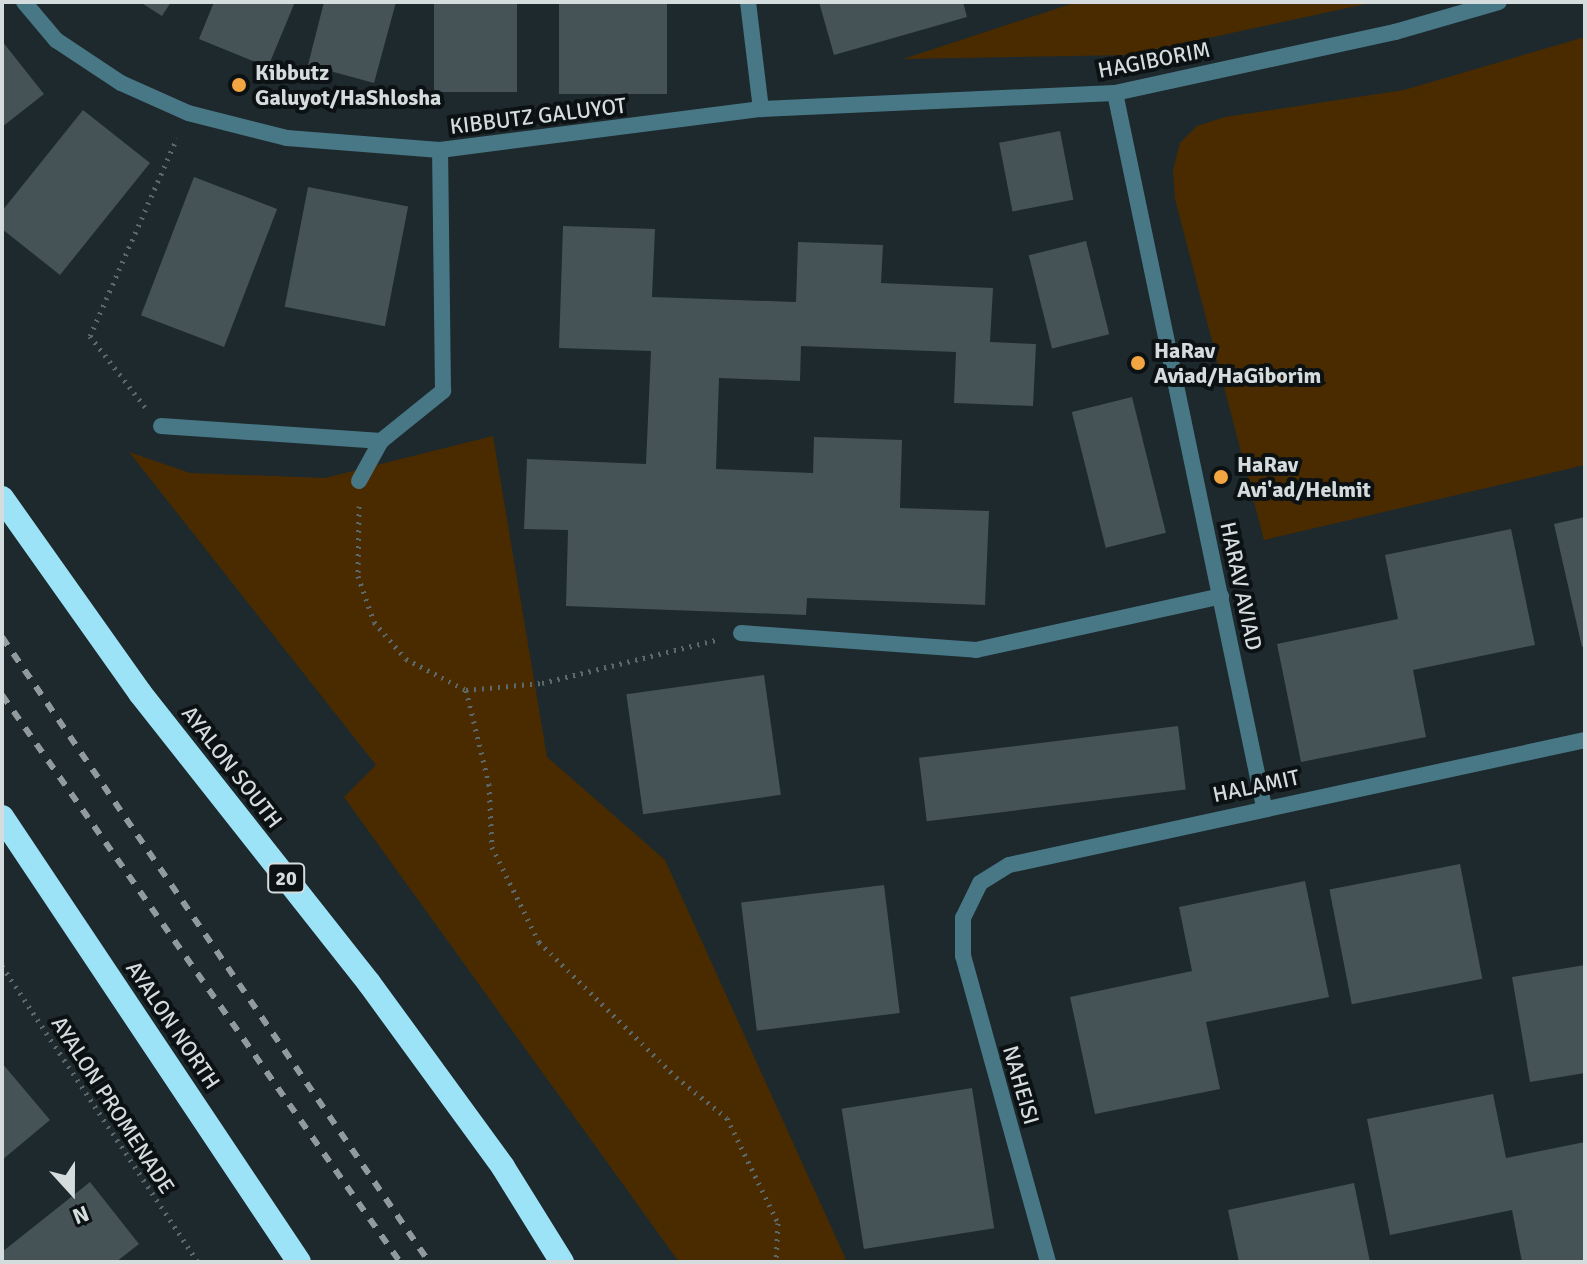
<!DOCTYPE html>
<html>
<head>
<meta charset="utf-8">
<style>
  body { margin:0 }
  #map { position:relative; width:1587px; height:1264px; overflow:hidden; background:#1d292d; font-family:Signika,sans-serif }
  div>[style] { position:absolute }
  .green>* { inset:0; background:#4a2b00 }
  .building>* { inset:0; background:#455256; transform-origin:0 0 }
  .path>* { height:5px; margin-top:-2.5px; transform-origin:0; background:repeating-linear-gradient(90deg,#5d686b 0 2px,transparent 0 8px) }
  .lane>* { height:16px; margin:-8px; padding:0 8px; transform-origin:8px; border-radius:8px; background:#487886 }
  .street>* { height:16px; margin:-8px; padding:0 8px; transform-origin:8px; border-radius:8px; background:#487886 }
  .highway>* { height:24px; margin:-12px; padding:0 12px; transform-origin:12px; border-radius:12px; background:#9de3f7 }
  .rail>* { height:6px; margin-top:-3px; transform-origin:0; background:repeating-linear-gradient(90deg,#919b9d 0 10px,transparent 0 20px) }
  .dots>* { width:22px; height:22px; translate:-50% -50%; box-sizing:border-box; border:4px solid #0c1113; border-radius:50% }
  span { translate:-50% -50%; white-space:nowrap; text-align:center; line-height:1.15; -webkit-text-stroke:8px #0c1113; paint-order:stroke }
  .shield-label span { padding:2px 6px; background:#0c1113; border:2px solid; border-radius:6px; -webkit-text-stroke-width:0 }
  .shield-label { font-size:20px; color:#d4dcde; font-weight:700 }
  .street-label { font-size:22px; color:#d4dcde }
  .poi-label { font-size:22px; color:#d4dcde; font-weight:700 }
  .left { translate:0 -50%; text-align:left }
  .frame { position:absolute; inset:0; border:4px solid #d4dcde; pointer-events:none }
  .north { position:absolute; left:32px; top:1152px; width:80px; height:80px; -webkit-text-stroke:6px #0c1113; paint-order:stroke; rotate:159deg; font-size:22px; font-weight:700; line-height:32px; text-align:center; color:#d4dcde }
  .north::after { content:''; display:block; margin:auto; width:28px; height:36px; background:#d4dcde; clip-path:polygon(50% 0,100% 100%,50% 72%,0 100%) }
</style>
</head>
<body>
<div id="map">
  <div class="green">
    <div style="clip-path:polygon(1077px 2px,1375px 2px,1130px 55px,903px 59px)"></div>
    <div style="clip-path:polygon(1585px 37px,1585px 465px,1264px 540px,1175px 199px,1173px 170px,1180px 143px,1197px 126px,1225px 117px,1404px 90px)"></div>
    <div style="clip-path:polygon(493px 436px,547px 757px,665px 860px,847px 1262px,679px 1262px,344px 797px,376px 765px,129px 452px,190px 473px,325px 478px)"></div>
  </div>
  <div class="building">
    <div style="clip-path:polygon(140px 2px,171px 2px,162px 16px)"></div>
    <div style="clip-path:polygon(214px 2px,295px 2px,268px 67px,199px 39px)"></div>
    <div style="clip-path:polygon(324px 2px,396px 2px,374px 83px,308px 65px)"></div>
    <div style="left:434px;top:2px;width:83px;height:90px"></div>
    <div style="left:559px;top:2px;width:108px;height:92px"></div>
    <div style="clip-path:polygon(819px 2px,963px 2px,967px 17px,834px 55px)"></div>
    <div style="clip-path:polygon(2px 41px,44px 94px,2px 127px)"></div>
    <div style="clip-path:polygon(83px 110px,150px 163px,60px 275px,2px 229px,2px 211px)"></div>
    <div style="left:1060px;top:131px;width:70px;height:62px;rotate:79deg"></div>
    <div style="left:194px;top:177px;width:89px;height:148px;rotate:21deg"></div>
    <div style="left:308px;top:187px;width:102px;height:122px;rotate:11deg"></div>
    <div style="clip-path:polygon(563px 226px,655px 229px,652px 297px,796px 302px,798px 242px,883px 245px,881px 283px,993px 288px,990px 342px,1036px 344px,1033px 406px,954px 403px,956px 352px,801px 346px,800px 381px,719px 378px,716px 469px,813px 473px,814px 437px,902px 440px,900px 508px,989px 511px,985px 605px,807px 598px,806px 615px,566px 606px,568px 530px,524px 529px,527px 459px,646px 464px,651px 351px,559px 348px)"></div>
    <div style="left:1086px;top:241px;width:96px;height:59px;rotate:76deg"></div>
    <div style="left:1132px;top:397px;width:140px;height:62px;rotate:76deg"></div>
    <div style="clip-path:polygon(1585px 517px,1585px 646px,1582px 647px,1554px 524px)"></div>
    <div style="clip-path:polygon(1511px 529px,1535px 645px,1413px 670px,1426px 737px,1301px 762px,1277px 644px,1398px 619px,1385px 555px)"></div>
    <div style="left:764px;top:675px;width:121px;height:139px;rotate:82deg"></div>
    <div style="left:1178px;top:726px;width:64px;height:261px;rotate:83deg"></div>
    <div style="left:1460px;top:864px;width:117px;height:133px;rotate:79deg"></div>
    <div style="clip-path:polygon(1305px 881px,1329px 997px,1206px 1022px,1220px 1089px,1095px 1114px,1070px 997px,1192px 971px,1179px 907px)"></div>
    <div style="left:884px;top:885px;width:129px;height:144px;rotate:83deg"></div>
    <div style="clip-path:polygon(1585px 965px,1585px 1073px,1530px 1082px,1512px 977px)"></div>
    <div style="clip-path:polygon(2px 1063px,50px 1120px,2px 1160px)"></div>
    <div style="left:972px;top:1088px;width:142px;height:132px;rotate:81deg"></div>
    <div style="clip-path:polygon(1493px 1094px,1506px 1158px,1585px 1142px,1585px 1262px,1522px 1262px,1512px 1210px,1390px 1235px,1367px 1119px)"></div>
    <div style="clip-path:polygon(90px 1182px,139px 1244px,116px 1262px,2px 1262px,2px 1252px)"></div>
    <div style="clip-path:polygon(1354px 1183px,1370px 1262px,1239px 1262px,1228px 1210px)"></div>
  </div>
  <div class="path">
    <div style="left:145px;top:407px;width:90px;rotate:-127.8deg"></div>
    <div style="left:90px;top:336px;width:216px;rotate:-66.3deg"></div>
    <div style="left:359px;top:506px;width:70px;rotate:90.8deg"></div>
    <div style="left:358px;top:576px;width:49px;rotate:70.8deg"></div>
    <div style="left:374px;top:622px;width:49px;rotate:49.1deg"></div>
    <div style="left:406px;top:659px;width:68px;rotate:27.3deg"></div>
    <div style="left:466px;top:690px;width:97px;rotate:76.3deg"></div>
    <div style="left:489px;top:784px;width:63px;rotate:87.3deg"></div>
    <div style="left:492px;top:847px;width:106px;rotate:63.7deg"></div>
    <div style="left:539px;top:942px;width:192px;rotate:44.6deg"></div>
    <div style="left:676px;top:1077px;width:65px;rotate:38.8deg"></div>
    <div style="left:727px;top:1118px;width:117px;rotate:64.1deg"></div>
    <div style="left:778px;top:1223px;width:39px;rotate:93deg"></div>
    <div style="left:466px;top:690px;width:76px;rotate:-5.3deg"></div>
    <div style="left:542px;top:683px;width:179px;rotate:-13.9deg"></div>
    <div style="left:2px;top:966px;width:355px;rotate:56.5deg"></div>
  </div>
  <div class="lane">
    <div style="left:741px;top:633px;width:236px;rotate:4.1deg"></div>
    <div style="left:976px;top:650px;width:251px;rotate:-12.4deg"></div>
  </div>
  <div class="street">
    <div style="left:24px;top:2px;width:50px;rotate:49.9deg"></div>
    <div style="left:56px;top:40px;width:78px;rotate:33.5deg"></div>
    <div style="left:121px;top:83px;width:73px;rotate:24.1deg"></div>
    <div style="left:188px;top:113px;width:102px;rotate:14.2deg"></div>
    <div style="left:287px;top:138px;width:153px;rotate:4.5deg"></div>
    <div style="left:440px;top:150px;width:324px;rotate:-7.3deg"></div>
    <div style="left:761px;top:109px;width:354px;rotate:-2.6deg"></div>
    <div style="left:1115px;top:93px;width:287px;rotate:-12.3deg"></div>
    <div style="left:1395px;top:32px;width:108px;rotate:-16.1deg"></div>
    <div style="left:748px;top:2px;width:108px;rotate:83.1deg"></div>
    <div style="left:1115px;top:93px;width:729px;rotate:78.21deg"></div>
    <div style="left:161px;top:426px;width:221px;rotate:3.9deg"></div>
    <div style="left:359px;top:481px;width:46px;rotate:-61.2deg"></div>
    <div style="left:381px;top:441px;width:80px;rotate:-38.9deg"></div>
    <div style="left:443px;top:391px;width:241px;rotate:-90.7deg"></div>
    <div style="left:1048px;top:1262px;width:318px;rotate:-105.5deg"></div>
    <div style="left:963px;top:956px;width:38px;rotate:-90deg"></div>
    <div style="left:963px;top:918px;width:39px;rotate:-64deg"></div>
    <div style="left:980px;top:883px;width:34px;rotate:-32deg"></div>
    <div style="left:1009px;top:865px;width:589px;rotate:-12.24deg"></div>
  </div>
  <div class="highway">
    <div style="left:2px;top:498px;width:239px;rotate:54.7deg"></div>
    <div style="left:140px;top:693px;width:370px;rotate:51.7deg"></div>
    <div style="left:369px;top:983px;width:228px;rotate:53.9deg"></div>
    <div style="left:503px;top:1167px;width:112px;rotate:58.2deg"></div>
    <div style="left:2px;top:817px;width:535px;rotate:56.28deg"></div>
  </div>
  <div class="rail">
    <div style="left:2px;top:637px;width:757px;rotate:55.66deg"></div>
    <div style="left:2px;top:695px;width:693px;rotate:54.93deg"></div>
  </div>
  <div class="dots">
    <div style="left:239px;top:85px;background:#f3a542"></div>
    <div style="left:1138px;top:363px;background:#f3a542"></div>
    <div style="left:1221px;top:477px;background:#f3a542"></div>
  </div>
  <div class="shield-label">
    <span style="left:286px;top:878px">20</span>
  </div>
  <div class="street-label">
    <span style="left:1154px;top:60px;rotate:-11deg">HAGIBORIM</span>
    <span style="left:538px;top:116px;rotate:-7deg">KIBBUTZ GALUYOT</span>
    <span style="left:1241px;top:586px;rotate:78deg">HARAV AVIAD</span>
    <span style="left:232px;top:767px;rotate:52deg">AYALON SOUTH</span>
    <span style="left:1256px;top:786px;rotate:-12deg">HALAMIT</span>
    <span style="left:173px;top:1025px;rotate:56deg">AYALON NORTH</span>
    <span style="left:1021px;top:1085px;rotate:74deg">NAHEISI</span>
    <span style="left:113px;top:1105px;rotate:57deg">AYALON PROMENADE</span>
  </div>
  <div class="poi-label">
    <span class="left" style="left:255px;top:85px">Kibbutz<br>Galuyot/HaShlosha</span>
    <span class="left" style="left:1154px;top:363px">HaRav<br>Aviad/HaGiborim</span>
    <span class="left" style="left:1237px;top:477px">HaRav<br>Avi'ad/Helmit</span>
  </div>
  <div class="frame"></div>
  <div class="north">N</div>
</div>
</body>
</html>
